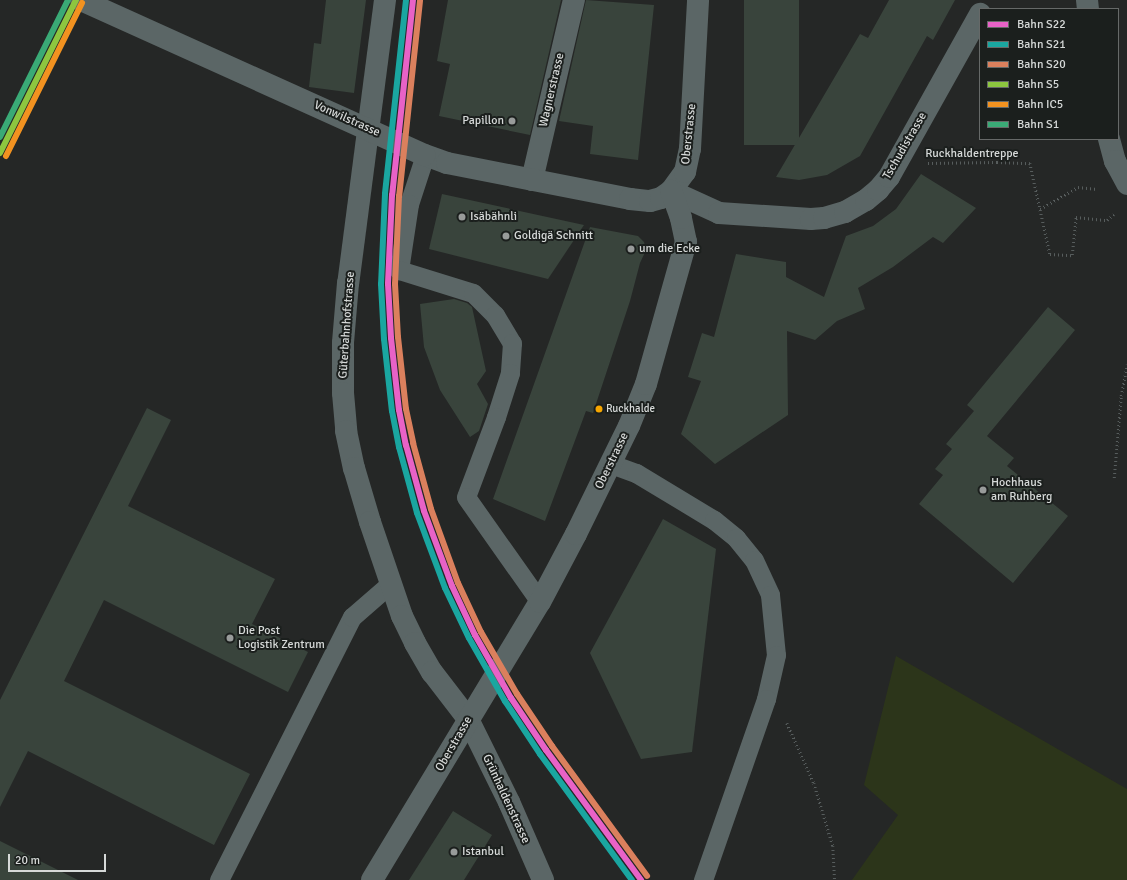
<!DOCTYPE html>
<html>
<head>
<meta charset="utf-8">
<style>
  body { margin:0 }
  #map { position:relative; width:1127px; height:880px; overflow:hidden; background:#252726; font-family:Signika,sans-serif }
  div>[style] { position:absolute }
  .green>* { inset:0; background:#2c351a }
  .building>* { inset:0; background:#39443c; transform-origin:0 0 }
  .path>* { height:2.5px; margin-top:-1.25px; transform-origin:0; background:repeating-linear-gradient(90deg,#575d5d 0 1px,transparent 0 4px) }
  .service>* { height:19px; margin:-9.5px; padding:0 9.5px; transform-origin:9.5px; border-radius:9.5px; background:#5b6666 }
  .minor>* { height:22px; margin:-11px; padding:0 11px; transform-origin:11px; border-radius:11px; background:#5b6666 }
  .tertiary>* { height:22px; margin:-11px; padding:0 11px; transform-origin:11px; border-radius:11px; background:#5b6666 }
  .tertiary-bridge>* { height:22px; margin:-11px; padding:0 11px; transform-origin:11px; border-radius:11px; background:#5b6666 }
  .rail-1>* { height:6px; margin:-3px; padding:0 3px; transform-origin:3px; border-radius:3px; background:#e862c7 }
  .rail-2>* { height:6px; margin:-3px; padding:0 3px; transform-origin:3px; border-radius:3px; background:#1aa6a0 }
  .rail-3>* { height:6px; margin:-3px; padding:0 3px; transform-origin:3px; border-radius:3px; background:#db805d }
  .rail-4>* { height:6px; margin:-3px; padding:0 3px; transform-origin:3px; border-radius:3px; background:#8dc63f }
  .rail-5>* { height:6px; margin:-3px; padding:0 3px; transform-origin:3px; border-radius:3px; background:#f29220 }
  .rail-6>* { height:6px; margin:-3px; padding:0 3px; transform-origin:3px; border-radius:3px; background:#3aaa76 }
  .dots>* { width:11px; height:11px; translate:-50% -50%; box-sizing:border-box; border:2px solid #1b1f1d; border-radius:50% }
  span { translate:-50% -50%; white-space:nowrap; text-align:center; line-height:1.15; -webkit-text-stroke:4px #1b1f1d; paint-order:stroke }
  .bus-label { font-size:11px; color:#d6d9d8 }
  .left { translate:0 -50%; text-align:left }
  .street-label { font-size:12px; color:#d6d9d8 }
  .poi-label { font-size:12px; color:#d6d9d8 }
  .right { translate:-100% -50%; text-align:right }
  .legend { position:absolute; left:979px; top:8px; width:140px; height:132px; box-sizing:border-box; background:#1b1f1d; border:1px solid #666968; margin:0; padding:5px 7px; list-style:none; font-size:12px; color:#d6d9d8 }
  .legend li { display:flex; align-items:center; gap:8px; height:20px }
  .legend b { width:20px; border:1px solid #666968 }
  .scale { position:absolute; left:8px; top:854px; width:98px; height:18px; box-sizing:border-box; border:2px solid #d6d9d8; border-top:0; padding-left:5px; font-size:12px; line-height:14px; white-space:nowrap; color:#d6d9d8; -webkit-text-stroke:3px #1b1f1d; paint-order:stroke }
</style>
</head>
<body>
<div id="map">
  <div class="green">
    <div style="clip-path:polygon(896px 656px,1127px 789px,1127px 880px,852px 880px,898px 815px,864px 785px)"></div>
  </div>
  <div class="building">
    <div style="clip-path:polygon(326px 0,366px 0,354px 93px,309px 87px,314px 43px,321px 44px)"></div>
    <div style="clip-path:polygon(448px 0,561px 0,530px 135px,439px 116px,450px 64px,437px 61px)"></div>
    <div style="clip-path:polygon(586px 0,654px 5px,638px 160px,590px 154px,593px 126px,559px 121px)"></div>
    <div style="left:744px;top:0;width:55px;height:145px"></div>
    <div style="clip-path:polygon(889px 0,955px 0,933px 40px,927px 36px,860px 156px,827px 175px,799px 180px,776px 177px,860px 34px,868px 38px)"></div>
    <div style="clip-path:polygon(921px 174px,976px 208px,943px 243px,933px 237px,893px 267px,858px 288px,865px 309px,837px 321px,815px 340px,787px 331px,788px 415px,715px 464px,681px 434px,701px 381px,688px 377px,702px 333px,714px 337px,736px 254px,786px 262px,786px 277px,824px 297px,846px 236px,873px 226px,896px 209px)"></div>
    <div style="clip-path:polygon(442px 194px,584px 225px,548px 279px,429px 249px)"></div>
    <div style="clip-path:polygon(590px 227px,638px 236px,644px 242px,646px 250px,640px 263px,630px 301px,593px 413px,586px 411px,545px 521px,493px 499px)"></div>
    <div style="clip-path:polygon(454px 299px,467px 303px,472px 307px,486px 371px,477px 384px,488px 404px,479px 431px,470px 437px,440px 390px,424px 347px,420px 304px)"></div>
    <div style="clip-path:polygon(1048px 307px,1075px 330px,987px 436px,1014px 458px,1007px 466px,1068px 516px,1013px 583px,919px 504px,943px 475px,935px 469px,952px 449px,946px 444px,974px 411px,967px 405px)"></div>
    <div style="clip-path:polygon(147px 408px,171px 420px,128px 506px,275px 579px,252px 624px,308px 652px,288px 692px,104px 600px,64px 681px,250px 774px,214px 845px,28px 751px,0 807px,0 700px)"></div>
    <div style="clip-path:polygon(663px 519px,716px 549px,692px 752px,641px 759px,590px 653px)"></div>
    <div style="clip-path:polygon(453px 811px,492px 835px,464px 880px,409px 880px)"></div>
    <div style="clip-path:polygon(0 841px,78px 880px,0 880px)"></div>
  </div>
  <div class="path">
    <div style="left:928px;top:163px;width:69px;rotate:-0.8deg"></div>
    <div style="left:997px;top:162px;width:33px;rotate:2deg"></div>
    <div style="left:1030px;top:163px;width:93px;rotate:77.6deg"></div>
    <div style="left:1050px;top:254px;width:22px;rotate:3deg"></div>
    <div style="left:1072px;top:255px;width:38px;rotate:-84deg"></div>
    <div style="left:1076px;top:217px;width:31px;rotate:6deg"></div>
    <div style="left:1107px;top:220px;width:9px;rotate:-41deg"></div>
    <div style="left:1040px;top:209px;width:44px;rotate:-30.1deg"></div>
    <div style="left:1078px;top:187px;width:19px;rotate:6deg"></div>
    <div style="left:1114px;top:478px;width:82px;rotate:-85.1deg"></div>
    <div style="left:1121px;top:396px;width:32px;rotate:-79deg"></div>
    <div style="left:787px;top:723px;width:66px;rotate:65.8deg"></div>
    <div style="left:814px;top:783px;width:66px;rotate:73.2deg"></div>
    <div style="left:833px;top:846px;width:34px;rotate:87deg"></div>
  </div>
  <div class="service">
    <div style="left:425px;top:155px;width:52px;rotate:108.1deg"></div>
    <div style="left:409px;top:204px;width:67px;rotate:98.6deg"></div>
    <div style="left:399px;top:270px;width:77px;rotate:17.3deg"></div>
    <div style="left:473px;top:293px;width:31px;rotate:45deg"></div>
    <div style="left:495px;top:315px;width:33px;rotate:59deg"></div>
    <div style="left:512px;top:343px;width:30px;rotate:94deg"></div>
    <div style="left:510px;top:373px;width:46px;rotate:107.7deg"></div>
    <div style="left:496px;top:417px;width:85px;rotate:110.6deg"></div>
    <div style="left:466px;top:497px;width:128px;rotate:54.8deg"></div>
    <div style="left:611px;top:464px;width:27px;rotate:20deg"></div>
    <div style="left:636px;top:473px;width:91px;rotate:31.1deg"></div>
    <div style="left:714px;top:520px;width:28px;rotate:39deg"></div>
    <div style="left:736px;top:538px;width:28px;rotate:51deg"></div>
    <div style="left:754px;top:560px;width:38px;rotate:65deg"></div>
    <div style="left:770px;top:595px;width:60px;rotate:84.3deg"></div>
    <div style="left:776px;top:655px;width:45px;rotate:102.8deg"></div>
    <div style="left:766px;top:699px;width:192px;rotate:109.2deg"></div>
    <div style="left:219px;top:880px;width:295px;rotate:-63.2deg"></div>
    <div style="left:352px;top:617px;width:52px;rotate:-41.1deg"></div>
  </div>
  <div class="minor">
    <div style="left:385px;top:0;width:285px;rotate:97.4deg"></div>
    <div style="left:348px;top:283px;width:60px;rotate:94.8deg"></div>
    <div style="left:343px;top:343px;width:50px;rotate:90deg"></div>
    <div style="left:343px;top:393px;width:38px;rotate:85deg"></div>
    <div style="left:346px;top:431px;width:38px;rotate:78deg"></div>
    <div style="left:354px;top:468px;width:56px;rotate:73.5deg"></div>
    <div style="left:370px;top:522px;width:99px;rotate:71.2deg"></div>
    <div style="left:402px;top:616px;width:30px;rotate:64deg"></div>
    <div style="left:415px;top:643px;width:34px;rotate:60deg"></div>
    <div style="left:432px;top:672px;width:59px;rotate:52.5deg"></div>
    <div style="left:468px;top:719px;width:93px;rotate:63.7deg"></div>
    <div style="left:509px;top:802px;width:85px;rotate:66.4deg"></div>
    <div style="left:1087px;top:0;width:9px;rotate:84deg"></div>
    <div style="left:1109px;top:139px;width:23px;rotate:75deg"></div>
    <div style="left:1115px;top:161px;width:26px;rotate:62deg"></div>
    <div style="left:532px;top:180px;width:185px;rotate:-76.9deg"></div>
    <div style="left:671px;top:191px;width:53px;rotate:24.6deg"></div>
    <div style="left:719px;top:213px;width:92px;rotate:3.7deg"></div>
    <div style="left:811px;top:219px;width:13px;rotate:-4deg"></div>
    <div style="left:824px;top:218px;width:22px;rotate:-16deg"></div>
    <div style="left:845px;top:212px;width:24px;rotate:-30deg"></div>
    <div style="left:866px;top:200px;width:16px;rotate:-40deg"></div>
    <div style="left:878px;top:190px;width:17px;rotate:-50deg"></div>
    <div style="left:889px;top:177px;width:187px;rotate:-60.8deg"></div>
  </div>
  <div class="tertiary">
    <div style="left:425px;top:155px;width:23px;rotate:20deg"></div>
    <div style="left:447px;top:163px;width:187px;rotate:11.1deg"></div>
    <div style="left:630px;top:199px;width:20px;rotate:6deg"></div>
    <div style="left:650px;top:201px;width:11px;rotate:-15deg"></div>
    <div style="left:661px;top:198px;width:12px;rotate:-35deg"></div>
    <div style="left:671px;top:191px;width:24px;rotate:-54deg"></div>
    <div style="left:685px;top:172px;width:24px;rotate:-78deg"></div>
    <div style="left:690px;top:149px;width:149px;rotate:-86.9deg"></div>
    <div style="left:372px;top:880px;width:325px;rotate:-58.9deg"></div>
    <div style="left:540px;top:602px;width:77px;rotate:-62.1deg"></div>
    <div style="left:576px;top:534px;width:120px;rotate:-63.9deg"></div>
    <div style="left:629px;top:426px;width:45px;rotate:-68deg"></div>
    <div style="left:646px;top:384px;width:148px;rotate:-74.3deg"></div>
    <div style="left:686px;top:242px;width:25px;rotate:-102deg"></div>
    <div style="left:681px;top:218px;width:29px;rotate:-110deg"></div>
  </div>
  <div class="tertiary-bridge">
    <div style="left:81px;top:0;width:377px;rotate:24.3deg"></div>
  </div>
  <div class="rail-1">
    <div style="left:413px;top:0;width:196px;rotate:96.1deg"></div>
    <div style="left:392px;top:195px;width:89px;rotate:92.6deg"></div>
    <div style="left:388px;top:284px;width:54px;rotate:86.8deg"></div>
    <div style="left:391px;top:338px;width:72px;rotate:83.7deg"></div>
    <div style="left:399px;top:410px;width:36px;rotate:79deg"></div>
    <div style="left:406px;top:445px;width:68px;rotate:74.7deg"></div>
    <div style="left:424px;top:511px;width:80px;rotate:69.5deg"></div>
    <div style="left:452px;top:586px;width:54px;rotate:64.9deg"></div>
    <div style="left:475px;top:635px;width:73px;rotate:60.3deg"></div>
    <div style="left:511px;top:698px;width:63px;rotate:56.1deg"></div>
    <div style="left:546px;top:750px;width:161px;rotate:53.8deg"></div>
  </div>
  <div class="rail-2">
    <div style="left:406px;top:0;width:195px;rotate:96.2deg"></div>
    <div style="left:385px;top:194px;width:90px;rotate:92.5deg"></div>
    <div style="left:381px;top:284px;width:55px;rotate:86.9deg"></div>
    <div style="left:384px;top:339px;width:72px;rotate:83.7deg"></div>
    <div style="left:392px;top:411px;width:37px;rotate:79deg"></div>
    <div style="left:399px;top:447px;width:68px;rotate:74.7deg"></div>
    <div style="left:417px;top:513px;width:80px;rotate:69.5deg"></div>
    <div style="left:445px;top:588px;width:55px;rotate:64.4deg"></div>
    <div style="left:469px;top:638px;width:73px;rotate:60.3deg"></div>
    <div style="left:505px;top:701px;width:64px;rotate:56.6deg"></div>
    <div style="left:540px;top:754px;width:156px;rotate:53.9deg"></div>
  </div>
  <div class="rail-3">
    <div style="left:420px;top:1px;width:196px;rotate:96.1deg"></div>
    <div style="left:399px;top:196px;width:88px;rotate:92.6deg"></div>
    <div style="left:395px;top:284px;width:53px;rotate:86.8deg"></div>
    <div style="left:398px;top:337px;width:72px;rotate:83.7deg"></div>
    <div style="left:406px;top:409px;width:35px;rotate:78deg"></div>
    <div style="left:413px;top:443px;width:68px;rotate:74.7deg"></div>
    <div style="left:431px;top:509px;width:79px;rotate:70deg"></div>
    <div style="left:458px;top:583px;width:54px;rotate:64.9deg"></div>
    <div style="left:481px;top:632px;width:72px;rotate:59.9deg"></div>
    <div style="left:517px;top:694px;width:63px;rotate:56.1deg"></div>
    <div style="left:552px;top:746px;width:161px;rotate:53.8deg"></div>
  </div>
  <div class="rail-4">
    <div style="left:0;top:153px;width:171px;rotate:-63.6deg"></div>
  </div>
  <div class="rail-5">
    <div style="left:6px;top:156px;width:171px;rotate:-63.6deg"></div>
  </div>
  <div class="rail-6">
    <div style="left:0;top:137px;width:153px;rotate:-63.6deg"></div>
  </div>
  <div class="dots">
    <div style="left:512px;top:121px;background:#989b9a"></div>
    <div style="left:462px;top:217px;background:#989b9a"></div>
    <div style="left:506px;top:236px;background:#989b9a"></div>
    <div style="left:631px;top:249px;background:#989b9a"></div>
    <div style="left:599px;top:409px;background:#f7a600"></div>
    <div style="left:983px;top:490px;background:#989b9a"></div>
    <div style="left:230px;top:638px;background:#989b9a"></div>
    <div style="left:454px;top:852px;background:#989b9a"></div>
  </div>
  <div class="bus-label">
    <span class="left" style="left:606px;top:409px">Ruckhalde</span>
  </div>
  <div class="street-label">
    <span style="left:552px;top:90px;rotate:-77deg">Wagnerstrasse</span>
    <span style="left:347px;top:119px;rotate:24deg">Vonwilstrasse</span>
    <span style="left:689px;top:134px;rotate:-84deg">Oberstrasse</span>
    <span style="left:905px;top:146px;rotate:-60deg">Tschudistrasse</span>
    <span style="left:972px;top:154px">Ruckhaldentreppe</span>
    <span style="left:347px;top:325px;rotate:-86deg">Güterbahnhofstrasse</span>
    <span style="left:612px;top:461px;rotate:-64deg">Oberstrasse</span>
    <span style="left:454px;top:744px;rotate:-60deg">Oberstrasse</span>
    <span style="left:506px;top:799px;rotate:65deg">Grünhaldenstrasse</span>
  </div>
  <div class="poi-label">
    <span class="right" style="left:504px;top:121px">Papillon</span>
    <span class="left" style="left:470px;top:217px">Isäbähnli</span>
    <span class="left" style="left:514px;top:236px">Goldigä Schnitt</span>
    <span class="left" style="left:639px;top:249px">um die Ecke</span>
    <span class="left" style="left:991px;top:490px">Hochhaus<br>am Ruhberg</span>
    <span class="left" style="left:238px;top:638px">Die Post<br>Logistik Zentrum</span>
    <span class="left" style="left:462px;top:852px">Istanbul</span>
  </div>
  <ul class="legend">
  <li><b style="height:5px;background:#e862c7"></b>Bahn S22</li>
  <li><b style="height:5px;background:#1aa6a0"></b>Bahn S21</li>
  <li><b style="height:5px;background:#db805d"></b>Bahn S20</li>
  <li><b style="height:5px;background:#8dc63f"></b>Bahn S5</li>
  <li><b style="height:5px;background:#f29220"></b>Bahn IC5</li>
  <li><b style="height:5px;background:#3aaa76"></b>Bahn S1</li>
  </ul>
  <div class="scale">20 m</div>
</div>
</body>
</html>
